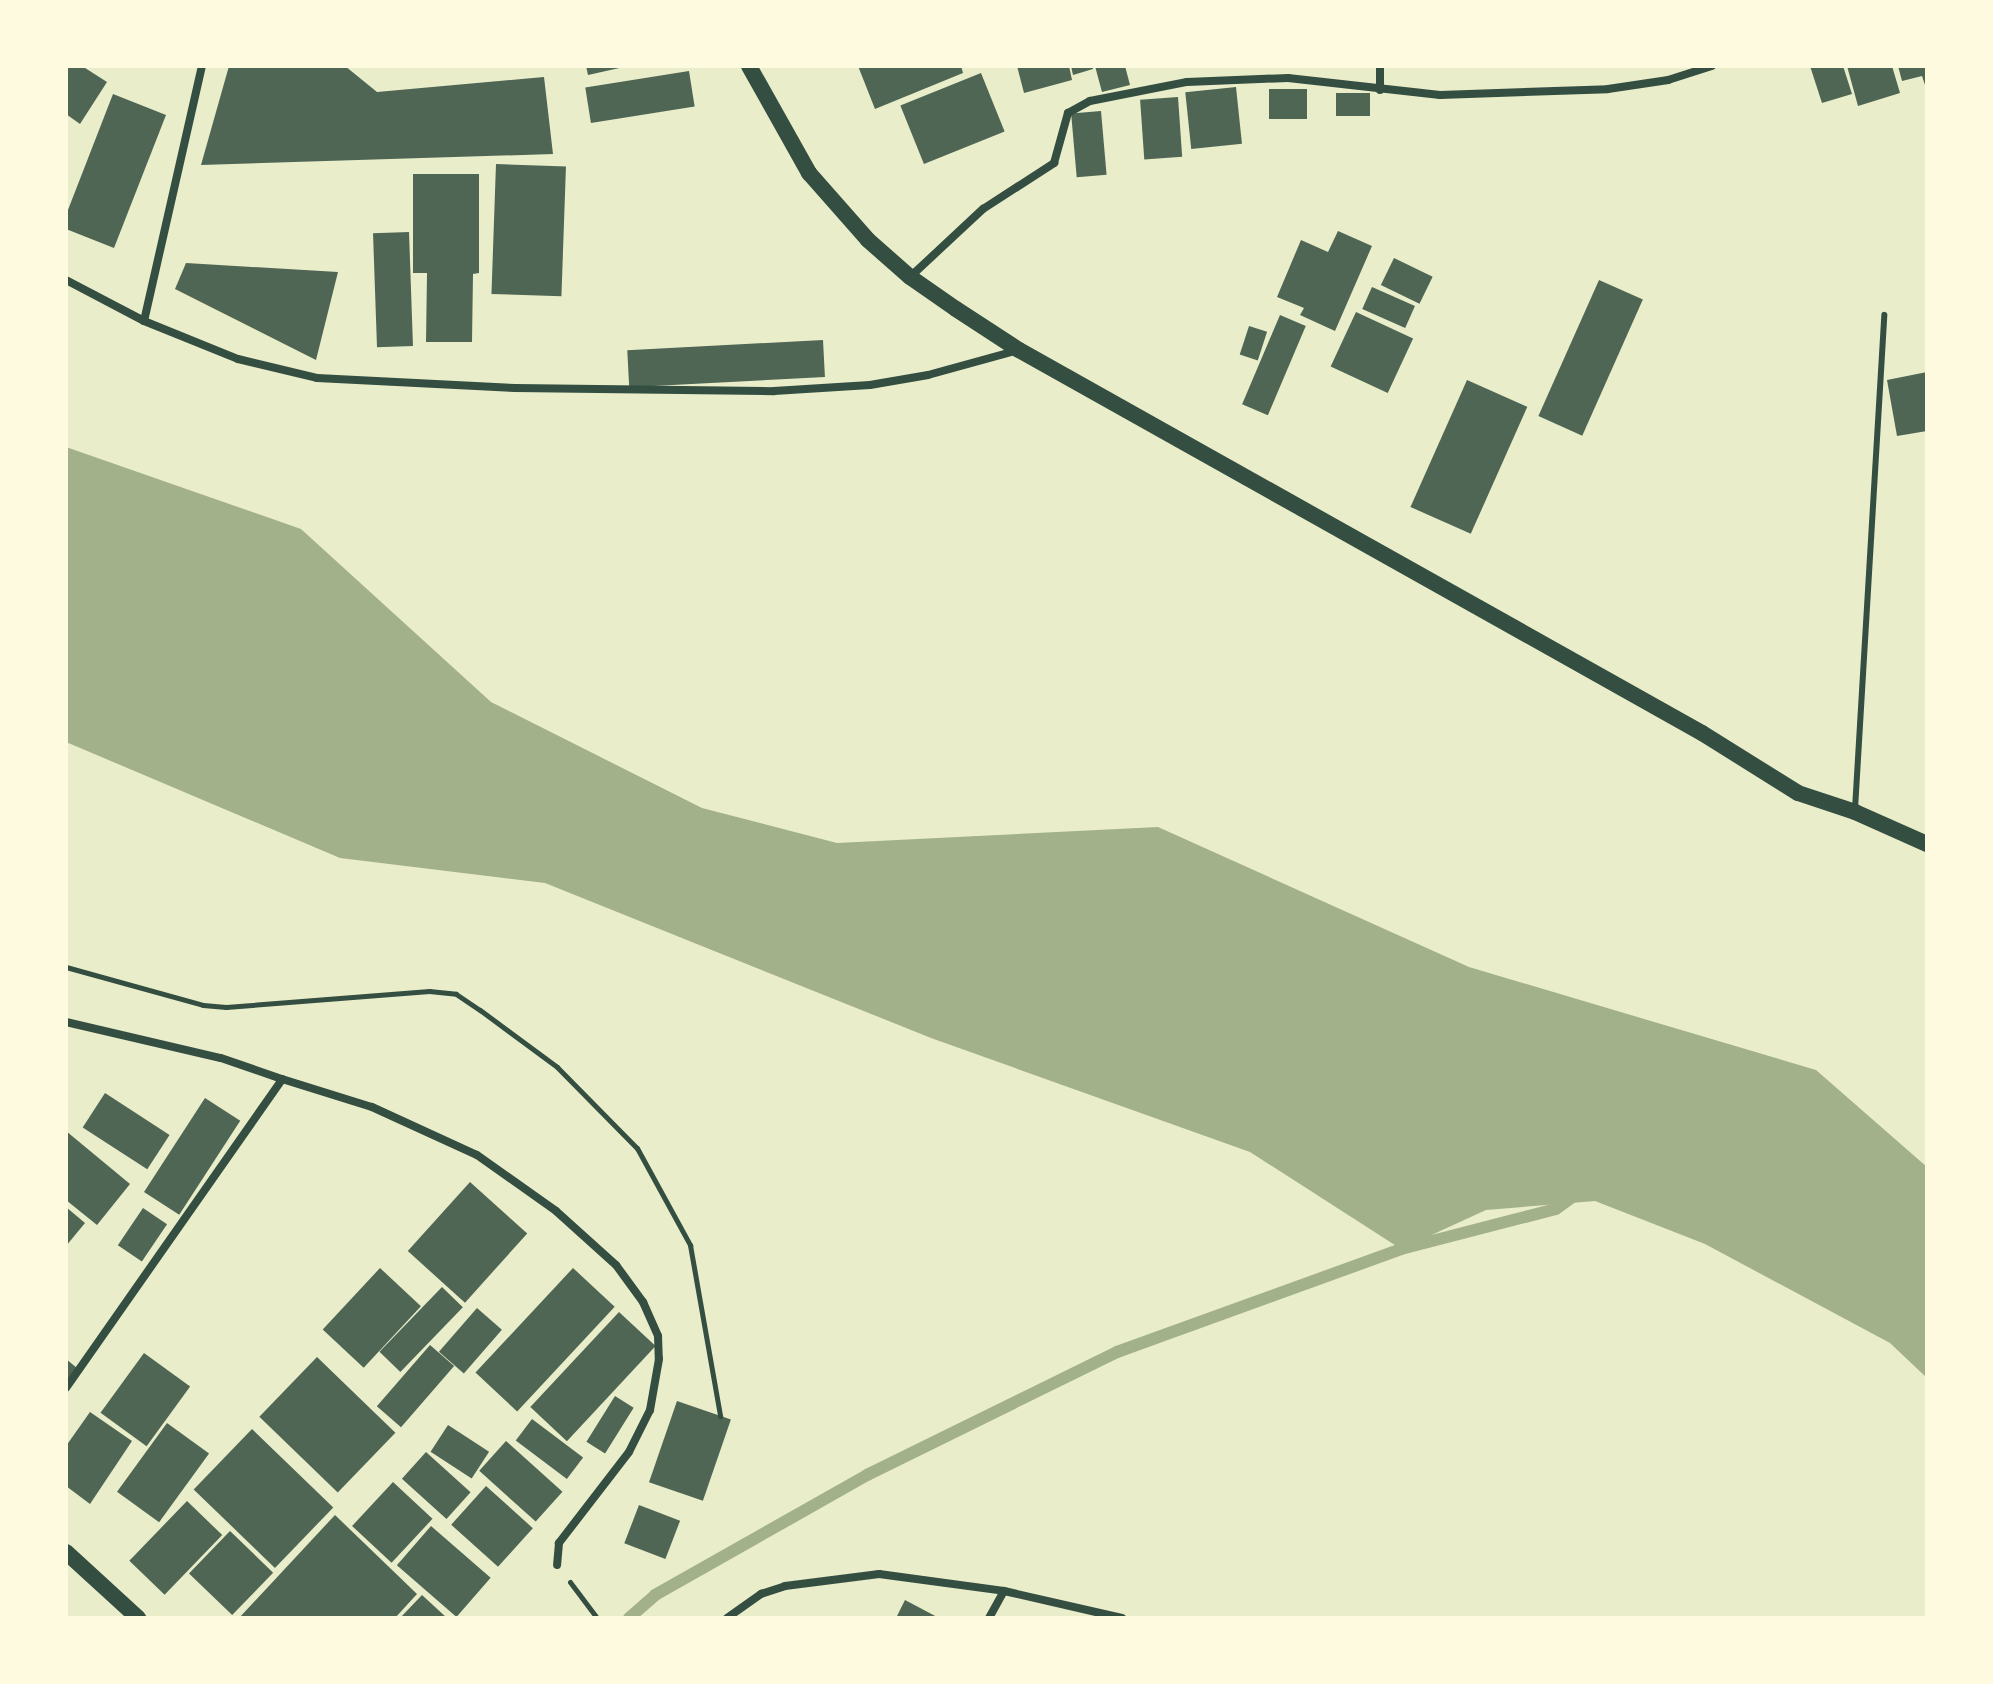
<!DOCTYPE html>
<html>
<head>
<meta charset="utf-8">
<style>
  body { margin:0 }
  #map { position:relative; width:1993px; height:1684px; overflow:hidden; background:#e9edc9; font-family:Roboto,sans-serif }
  div>[style] { position:absolute }
  .water>* { inset:0; background:#a3b18a }
  .stream>* { height:12px; margin:-6px; padding:0 6px; transform-origin:6px; border-radius:6px; background:#a3b18a }
  .building>* { inset:0; background:#4f6655; transform-origin:0 0 }
  .path>* { height:5px; margin:-2.5px; padding:0 2.5px; transform-origin:2.5px; border-radius:2.5px; background:#344e41 }
  .service>* { height:6px; margin:-3px; padding:0 3px; transform-origin:3px; border-radius:3px; background:#344e41 }
  .minor>* { height:8px; margin:-4px; padding:0 4px; transform-origin:4px; border-radius:4px; background:#344e41 }
  .secondary>* { height:16px; margin:-8px; padding:0 8px; transform-origin:8px; border-radius:8px; background:#344e41 }
  span { translate:-50% -50%; white-space:nowrap; text-align:center; line-height:1.15; -webkit-text-stroke:8px #fefae0; paint-order:stroke }
  .frame { position:absolute; inset:0; border:68px solid #fefae0; pointer-events:none }
</style>
</head>
<body>
<div id="map">
  <div class="water">
    <div style="clip-path:polygon(66px 447px,301px 529px,491px 702px,702px 808px,837px 843px,1158px 827px,1469px 967px,1816px 1070px,1927px 1167px,1927px 1378px,1890px 1343px,1705px 1244px,1595px 1201px,1486px 1210px,1401px 1249px,1250px 1152px,931px 1038px,545px 883px,340px 858px,66px 742px)"></div>
  </div>
  <div class="stream">
    <div style="left:629px;top:1618px;width:35px;rotate:-41deg"></div>
    <div style="left:655px;top:1595px;width:244px;rotate:-29.5deg"></div>
    <div style="left:867px;top:1475px;width:279px;rotate:-26.2deg"></div>
    <div style="left:1117px;top:1352px;width:302px;rotate:-19.9deg"></div>
    <div style="left:1401px;top:1249px;width:160px;rotate:-14.5deg"></div>
    <div style="left:1556px;top:1209px;width:26px;rotate:-36deg"></div>
  </div>
  <div class="building">
    <div style="clip-path:polygon(66px 66px,82px 66px,107px 82px,80px 124px,66px 114px)"></div>
    <div style="clip-path:polygon(229px 66px,345px 66px,377px 92px,544px 77px,553px 154px,201px 165px)"></div>
    <div style="clip-path:polygon(586px 66px,624px 66px,624px 67px,588px 75px)"></div>
    <div style="clip-path:polygon(858px 66px,961px 66px,963px 73px,875px 109px)"></div>
    <div style="clip-path:polygon(1017px 66px,1069px 66px,1072px 80px,1024px 93px)"></div>
    <div style="clip-path:polygon(1071px 66px,1093px 66px,1093px 69px,1073px 75px)"></div>
    <div style="clip-path:polygon(1095px 66px,1125px 66px,1130px 85px,1102px 92px)"></div>
    <div style="clip-path:polygon(1810px 66px,1843px 66px,1852px 94px,1822px 103px)"></div>
    <div style="clip-path:polygon(1847px 66px,1892px 66px,1900px 93px,1858px 106px)"></div>
    <div style="clip-path:polygon(1898px 66px,1927px 66px,1927px 91px,1922px 76px,1902px 81px)"></div>
    <div style="left:689px;top:71px;width:36px;height:105px;rotate:81deg"></div>
    <div style="left:981px;top:73px;width:63px;height:87px;rotate:68deg"></div>
    <div style="left:1236px;top:87px;width:57px;height:51px;rotate:84deg"></div>
    <div style="left:1269px;top:89px;width:38px;height:30px"></div>
    <div style="left:1336px;top:93px;width:34px;height:23px"></div>
    <div style="clip-path:polygon(113px 94px,166px 115px,114px 248px,66px 229px,66px 215px)"></div>
    <div style="left:1178px;top:97px;width:60px;height:38px;rotate:86deg"></div>
    <div style="left:1101px;top:111px;width:64px;height:30px;rotate:85deg"></div>
    <div style="left:496px;top:164px;width:70px;height:130px;rotate:2deg"></div>
    <div style="clip-path:polygon(413px 174px,479px 174px,479px 273px,473px 274px,472px 342px,426px 342px,427px 273px,413px 273px)"></div>
    <div style="clip-path:polygon(1338px 231px,1372px 246px,1335px 331px,1300px 315px,1304px 308px,1277px 297px,1301px 240px,1328px 252px)"></div>
    <div style="left:409px;top:232px;width:114px;height:36px;rotate:88deg"></div>
    <div style="left:1394px;top:258px;width:43px;height:30px;rotate:26deg"></div>
    <div style="clip-path:polygon(186px 263px,338px 272px,316px 360px,175px 289px)"></div>
    <div style="left:1599px;top:280px;width:48px;height:149px;rotate:24deg"></div>
    <div style="left:1372px;top:287px;width:47px;height:24px;rotate:24deg"></div>
    <div style="left:1356px;top:312px;width:63px;height:60px;rotate:25deg"></div>
    <div style="left:1280px;top:315px;width:28px;height:97px;rotate:23deg"></div>
    <div style="left:1249px;top:326px;width:19px;height:30px;rotate:18deg"></div>
    <div style="left:823px;top:340px;width:37px;height:196px;rotate:87deg"></div>
    <div style="clip-path:polygon(1927px 372px,1927px 431px,1897px 436px,1887px 380px)"></div>
    <div style="left:1467px;top:380px;width:66px;height:139px;rotate:24deg"></div>
    <div style="left:105px;top:1093px;width:77px;height:41px;rotate:33deg"></div>
    <div style="left:205px;top:1098px;width:42px;height:112px;rotate:33deg"></div>
    <div style="clip-path:polygon(66px 1131px,130px 1184px,97px 1225px,66px 1200px)"></div>
    <div style="left:470px;top:1182px;width:77px;height:93px;rotate:42deg"></div>
    <div style="clip-path:polygon(66px 1207px,85px 1223px,66px 1246px)"></div>
    <div style="left:143px;top:1208px;width:29px;height:45px;rotate:34deg"></div>
    <div style="left:380px;top:1268px;width:56px;height:84px;rotate:43deg"></div>
    <div style="left:573px;top:1268px;width:57px;height:143px;rotate:43deg"></div>
    <div style="left:442px;top:1287px;width:29px;height:90px;rotate:44deg"></div>
    <div style="left:477px;top:1308px;width:33px;height:58px;rotate:41deg"></div>
    <div style="left:619px;top:1312px;width:50px;height:130px;rotate:43deg"></div>
    <div style="left:430px;top:1345px;width:32px;height:81px;rotate:41deg"></div>
    <div style="left:144px;top:1353px;width:57px;height:74px;rotate:36deg"></div>
    <div style="left:317px;top:1357px;width:109px;height:83px;rotate:44deg"></div>
    <div style="clip-path:polygon(66px 1359px,77px 1368px,66px 1383px)"></div>
    <div style="left:615px;top:1396px;width:22px;height:54px;rotate:32deg"></div>
    <div style="left:677px;top:1401px;width:57px;height:86px;rotate:19deg"></div>
    <div style="clip-path:polygon(90px 1412px,132px 1441px,90px 1504px,66px 1486px,66px 1446px)"></div>
    <div style="left:532px;top:1419px;width:64px;height:27px;rotate:37deg"></div>
    <div style="left:167px;top:1423px;width:52px;height:85px;rotate:36deg"></div>
    <div style="left:448px;top:1425px;width:49px;height:32px;rotate:33deg"></div>
    <div style="left:252px;top:1429px;width:113px;height:84px;rotate:44deg"></div>
    <div style="left:506px;top:1441px;width:76px;height:40px;rotate:42deg"></div>
    <div style="left:426px;top:1452px;width:60px;height:36px;rotate:42deg"></div>
    <div style="left:393px;top:1482px;width:54px;height:60px;rotate:43deg"></div>
    <div style="left:486px;top:1486px;width:63px;height:52px;rotate:42deg"></div>
    <div style="left:187px;top:1501px;width:49px;height:83px;rotate:44deg"></div>
    <div style="left:639px;top:1505px;width:44px;height:41px;rotate:21deg"></div>
    <div style="clip-path:polygon(335px 1515px,417px 1594px,395px 1618px,239px 1618px)"></div>
    <div style="left:431px;top:1526px;width:79px;height:52px;rotate:41deg"></div>
    <div style="left:230px;top:1531px;width:60px;height:59px;rotate:44deg"></div>
    <div style="clip-path:polygon(422px 1595px,447px 1618px,400px 1618px)"></div>
    <div style="clip-path:polygon(905px 1600px,939px 1618px,896px 1618px)"></div>
  </div>
  <div class="path">
    <div style="left:66px;top:967px;width:142px;rotate:15.5deg"></div>
    <div style="left:203px;top:1005px;width:23px;rotate:5deg"></div>
    <div style="left:226px;top:1007px;width:204px;rotate:-4.5deg"></div>
    <div style="left:429px;top:991px;width:27px;rotate:6deg"></div>
    <div style="left:456px;top:994px;width:29px;rotate:34deg"></div>
    <div style="left:480px;top:1010px;width:96px;rotate:36.5deg"></div>
    <div style="left:557px;top:1067px;width:114px;rotate:45.4deg"></div>
    <div style="left:637px;top:1148px;width:111px;rotate:61.3deg"></div>
    <div style="left:690px;top:1245px;width:174px;rotate:80deg"></div>
    <div style="left:570px;top:1582px;width:45px;rotate:53.1deg"></div>
  </div>
  <div class="service">
    <div style="left:1855px;top:809px;width:495px;rotate:-86.6deg"></div>
  </div>
  <div class="minor">
    <div style="left:1380px;top:66px;width:24px;rotate:90deg"></div>
    <div style="left:910px;top:277px;width:100px;rotate:-43deg"></div>
    <div style="left:983px;top:209px;width:85px;rotate:-32.9deg"></div>
    <div style="left:1054px;top:163px;width:52px;rotate:-74.4deg"></div>
    <div style="left:1068px;top:113px;width:25px;rotate:-29deg"></div>
    <div style="left:1090px;top:101px;width:99px;rotate:-11.1deg"></div>
    <div style="left:1187px;top:82px;width:101px;rotate:-2.3deg"></div>
    <div style="left:1288px;top:78px;width:153px;rotate:6.4deg"></div>
    <div style="left:1440px;top:95px;width:168px;rotate:-2deg"></div>
    <div style="left:1608px;top:89px;width:61px;rotate:-8.5deg"></div>
    <div style="left:1668px;top:80px;width:46px;rotate:-17.7deg"></div>
    <div style="left:66px;top:280px;width:88px;rotate:27.7deg"></div>
    <div style="left:144px;top:321px;width:101px;rotate:22deg"></div>
    <div style="left:238px;top:359px;width:81px;rotate:13.5deg"></div>
    <div style="left:317px;top:378px;width:198px;rotate:2.9deg"></div>
    <div style="left:515px;top:388px;width:259px;rotate:0.7deg"></div>
    <div style="left:774px;top:391px;width:96px;rotate:-3.6deg"></div>
    <div style="left:870px;top:385px;width:59px;rotate:-9.8deg"></div>
    <div style="left:928px;top:375px;width:94px;rotate:-15.4deg"></div>
    <div style="left:144px;top:321px;width:262px;rotate:-77.2deg"></div>
    <div style="left:66px;top:1022px;width:159px;rotate:13.1deg"></div>
    <div style="left:221px;top:1058px;width:65px;rotate:19deg"></div>
    <div style="left:66px;top:1388px;width:377px;rotate:-55deg"></div>
    <div style="left:282px;top:1079px;width:94px;rotate:17.3deg"></div>
    <div style="left:372px;top:1107px;width:115px;rotate:24.6deg"></div>
    <div style="left:477px;top:1155px;width:97px;rotate:35.3deg"></div>
    <div style="left:556px;top:1211px;width:81px;rotate:42deg"></div>
    <div style="left:616px;top:1265px;width:46px;rotate:53.9deg"></div>
    <div style="left:643px;top:1302px;width:37px;rotate:66deg"></div>
    <div style="left:658px;top:1336px;width:23px;rotate:88deg"></div>
    <div style="left:659px;top:1359px;width:52px;rotate:100deg"></div>
    <div style="left:650px;top:1410px;width:47px;rotate:116.6deg"></div>
    <div style="left:629px;top:1452px;width:115px;rotate:127.6deg"></div>
    <div style="left:559px;top:1543px;width:22px;rotate:95deg"></div>
    <div style="left:727px;top:1618px;width:42px;rotate:-35.2deg"></div>
    <div style="left:761px;top:1594px;width:25px;rotate:-18deg"></div>
    <div style="left:785px;top:1586px;width:95px;rotate:-7.3deg"></div>
    <div style="left:879px;top:1574px;width:126px;rotate:7.7deg"></div>
    <div style="left:1004px;top:1591px;width:121px;rotate:12.9deg"></div>
    <div style="left:989px;top:1618px;width:31px;rotate:-61deg"></div>
  </div>
  <div class="secondary">
    <div style="left:749px;top:66px;width:123px;rotate:60.7deg"></div>
    <div style="left:809px;top:173px;width:89px;rotate:48.6deg"></div>
    <div style="left:868px;top:240px;width:56px;rotate:41.4deg"></div>
    <div style="left:910px;top:277px;width:56px;rotate:34.8deg"></div>
    <div style="left:956px;top:309px;width:75px;rotate:33.1deg"></div>
    <div style="left:1019px;top:350px;width:783px;rotate:29.28deg"></div>
    <div style="left:1702px;top:733px;width:113px;rotate:32deg"></div>
    <div style="left:1798px;top:793px;width:60px;rotate:18.4deg"></div>
    <div style="left:1855px;top:812px;width:79px;rotate:24deg"></div>
    <div style="left:66px;top:1552px;width:98px;rotate:42.5deg"></div>
  </div>
  <div class="frame"></div>
</div>
</body>
</html>
